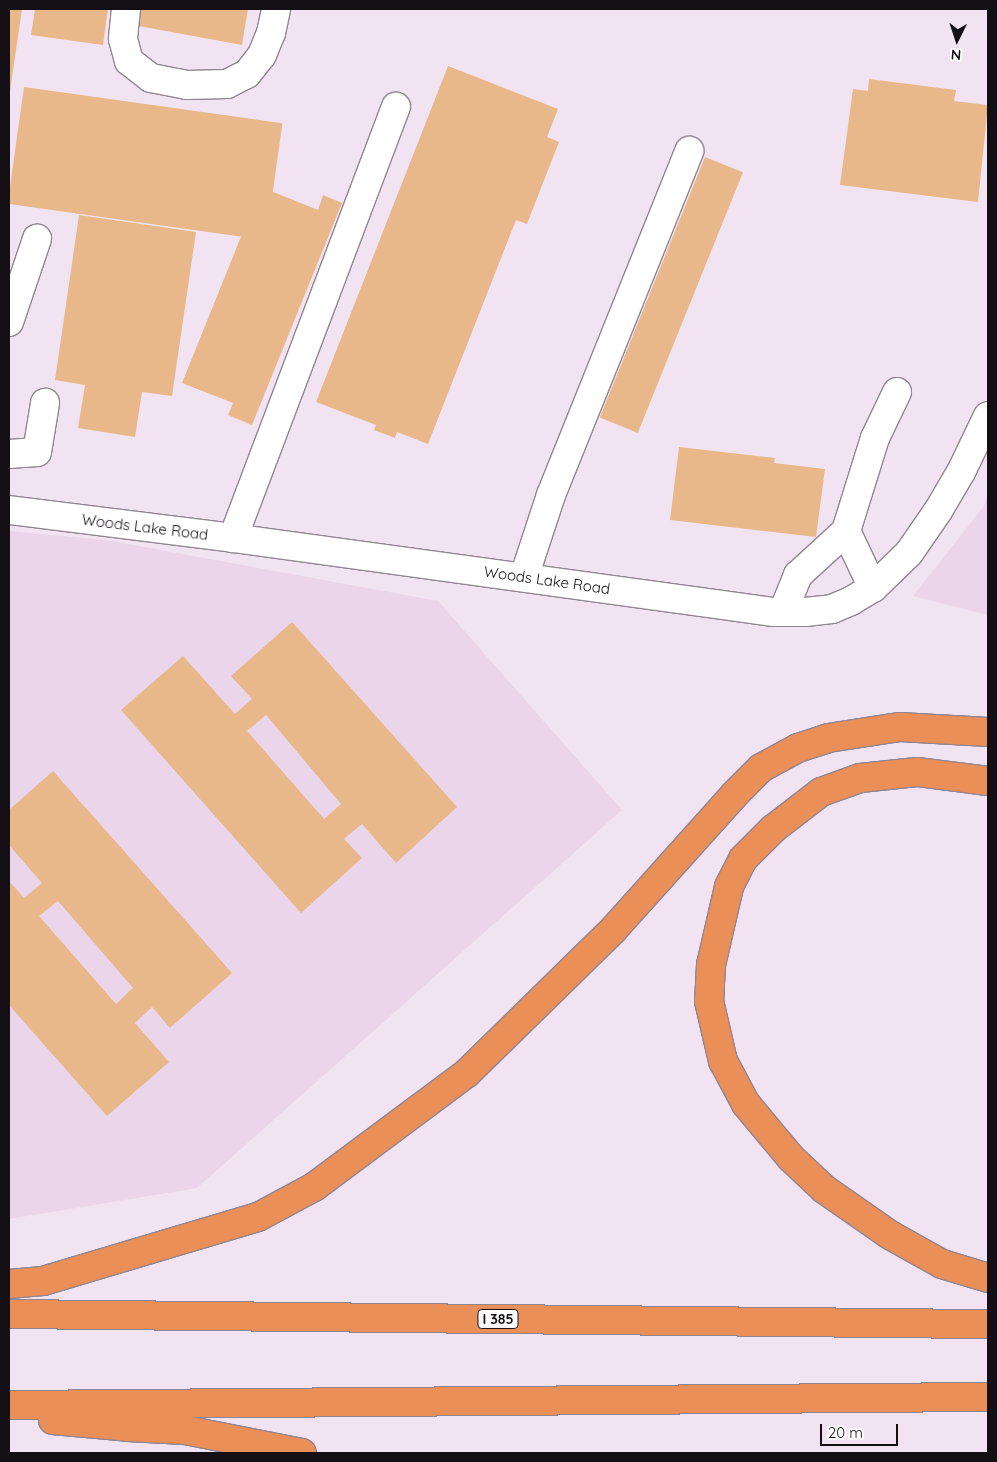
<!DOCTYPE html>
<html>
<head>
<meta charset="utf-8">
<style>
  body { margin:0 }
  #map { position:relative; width:997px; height:1462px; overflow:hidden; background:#f2e3f2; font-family:Quicksand,sans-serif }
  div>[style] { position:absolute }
  .built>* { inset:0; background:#ead5ea }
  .building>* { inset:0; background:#e8b88b; transform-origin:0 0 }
  .roads { filter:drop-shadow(1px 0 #928592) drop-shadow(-1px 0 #928592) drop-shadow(0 1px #928592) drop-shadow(0 -1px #928592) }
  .minor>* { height:28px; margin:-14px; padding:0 14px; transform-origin:14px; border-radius:14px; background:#fff }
  .highway>* { height:28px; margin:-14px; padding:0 14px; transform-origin:14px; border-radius:14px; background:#ea8f57 }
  span { translate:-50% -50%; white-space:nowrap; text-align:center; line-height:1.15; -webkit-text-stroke:4px #fff; paint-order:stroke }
  .shield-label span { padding:1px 4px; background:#fff; border:1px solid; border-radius:4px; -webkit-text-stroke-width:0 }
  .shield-label { font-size:14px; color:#140f14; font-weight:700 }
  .street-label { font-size:15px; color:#140f14 }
  .frame { position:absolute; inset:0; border:10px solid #140f14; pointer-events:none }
  .north { position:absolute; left:932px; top:15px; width:50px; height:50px; -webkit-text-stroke:4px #fff; paint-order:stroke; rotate:184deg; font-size:14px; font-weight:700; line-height:20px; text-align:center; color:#140f14 }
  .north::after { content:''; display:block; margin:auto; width:18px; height:22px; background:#140f14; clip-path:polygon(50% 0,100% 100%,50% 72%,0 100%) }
  .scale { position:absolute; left:820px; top:1424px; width:78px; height:22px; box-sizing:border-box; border:2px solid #140f14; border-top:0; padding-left:6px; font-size:15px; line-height:18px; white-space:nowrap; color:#140f14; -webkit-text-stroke:4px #fff; paint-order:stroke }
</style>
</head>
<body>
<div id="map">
  <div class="built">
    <div style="clip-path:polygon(988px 493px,988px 615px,913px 596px,984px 506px)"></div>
    <div style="clip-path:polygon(9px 531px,106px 540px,438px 601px,622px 810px,197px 1188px,9px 1219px)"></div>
  </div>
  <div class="building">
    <div style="clip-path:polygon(9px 9px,22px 9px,10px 91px,9px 91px)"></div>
    <div style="clip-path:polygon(35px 9px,108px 9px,103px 45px,31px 35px)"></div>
    <div style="clip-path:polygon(136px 9px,248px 9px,242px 45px,133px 25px)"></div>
    <div style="clip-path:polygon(448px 66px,558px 109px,547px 137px,559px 142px,527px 224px,516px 220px,428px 444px,397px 432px,395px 438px,374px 430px,376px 425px,316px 402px)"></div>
    <div style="clip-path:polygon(869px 79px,956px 90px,954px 101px,988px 105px,978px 202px,840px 185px,853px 89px,868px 91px)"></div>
    <div style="left:24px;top:87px;width:261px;height:118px;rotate:8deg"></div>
    <div style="left:705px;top:157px;width:41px;height:281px;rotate:22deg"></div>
    <div style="clip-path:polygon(261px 187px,318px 210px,323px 195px,342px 203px,252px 425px,228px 415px,233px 403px,182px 383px)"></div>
    <div style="clip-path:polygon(79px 215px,196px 232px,172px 396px,142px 392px,135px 437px,78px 428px,85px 385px,55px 380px)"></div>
    <div style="clip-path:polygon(679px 447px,775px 458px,774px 463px,825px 469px,816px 537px,670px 520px)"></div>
    <div style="clip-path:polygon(evenodd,292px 622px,457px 807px,396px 863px,362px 824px,344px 839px,362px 858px,301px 913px,121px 710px,183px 656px,235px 714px,252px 699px,231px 676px,292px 622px,266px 715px,341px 804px,324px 819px,247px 731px,266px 715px)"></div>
    <div style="clip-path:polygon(evenodd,53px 771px,232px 973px,170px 1028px,152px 1007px,135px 1023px,169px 1062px,107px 1116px,9px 1005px,9px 881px,24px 898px,42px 883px,9px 845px,9px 810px,53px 771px,58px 901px,133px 988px,116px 1004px,39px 916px,58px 901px)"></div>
  </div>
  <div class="roads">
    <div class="minor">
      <div style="left:126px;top:9px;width:30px;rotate:96deg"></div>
      <div style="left:123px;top:39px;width:23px;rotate:75deg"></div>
      <div style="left:129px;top:61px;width:28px;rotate:38deg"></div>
      <div style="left:151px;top:78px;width:37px;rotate:11deg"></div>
      <div style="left:187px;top:85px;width:40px;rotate:-1.4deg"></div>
      <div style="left:227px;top:84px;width:22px;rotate:-27deg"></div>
      <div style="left:247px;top:74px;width:24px;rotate:-52deg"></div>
      <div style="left:262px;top:55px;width:24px;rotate:-68deg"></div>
      <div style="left:271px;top:33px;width:25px;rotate:-78deg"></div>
      <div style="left:9px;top:322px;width:88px;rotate:-71.4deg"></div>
      <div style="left:9px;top:454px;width:28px;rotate:-4deg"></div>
      <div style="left:37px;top:452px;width:50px;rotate:-80.7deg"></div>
      <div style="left:9px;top:510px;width:226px;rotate:7.1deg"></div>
      <div style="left:233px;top:538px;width:546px;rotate:7.79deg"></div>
      <div style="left:774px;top:612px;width:31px"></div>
      <div style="left:805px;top:612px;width:27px;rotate:-6deg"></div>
      <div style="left:832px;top:609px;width:21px;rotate:-23deg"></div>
      <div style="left:851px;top:601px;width:26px;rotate:-31deg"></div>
      <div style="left:873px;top:588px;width:50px;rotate:-44.2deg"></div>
      <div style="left:909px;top:553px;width:51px;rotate:-55.4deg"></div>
      <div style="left:938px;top:511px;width:45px;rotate:-59.5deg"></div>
      <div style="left:961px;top:472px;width:62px;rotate:-64.3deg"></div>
      <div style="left:233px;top:538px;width:461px;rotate:-69.3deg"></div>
      <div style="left:524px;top:577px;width:86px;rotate:-71.8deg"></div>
      <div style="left:551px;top:495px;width:371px;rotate:-68.1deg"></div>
      <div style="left:873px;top:588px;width:63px;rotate:-115.3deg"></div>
      <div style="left:846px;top:531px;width:97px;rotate:-72.7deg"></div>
      <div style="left:875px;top:438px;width:51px;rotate:-64.4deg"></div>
      <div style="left:783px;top:612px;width:40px;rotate:-68deg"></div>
      <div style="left:798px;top:575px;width:65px;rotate:-42.5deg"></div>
    </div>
    <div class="highway">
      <div style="left:988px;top:781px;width:72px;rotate:-172.8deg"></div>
      <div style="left:917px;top:772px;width:57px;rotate:174deg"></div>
      <div style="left:860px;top:778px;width:41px;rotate:160.3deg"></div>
      <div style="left:821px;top:792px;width:61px;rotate:142.4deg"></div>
      <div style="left:773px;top:829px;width:42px;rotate:135deg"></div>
      <div style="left:743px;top:859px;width:31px;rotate:117deg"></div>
      <div style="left:729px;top:887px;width:80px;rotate:103deg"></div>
      <div style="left:711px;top:965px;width:36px;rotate:93deg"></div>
      <div style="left:709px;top:1001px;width:62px;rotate:76.9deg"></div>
      <div style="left:723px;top:1061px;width:49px;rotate:61.9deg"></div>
      <div style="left:746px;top:1104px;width:70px;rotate:50.2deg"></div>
      <div style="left:791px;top:1158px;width:45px;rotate:43.2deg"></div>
      <div style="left:824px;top:1189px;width:80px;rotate:34.9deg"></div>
      <div style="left:890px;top:1235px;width:60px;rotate:29.1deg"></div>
      <div style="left:942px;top:1264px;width:48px;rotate:16.9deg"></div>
      <div style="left:9px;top:1284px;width:34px;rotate:-5deg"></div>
      <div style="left:43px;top:1281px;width:224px;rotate:-16.6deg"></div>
      <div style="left:258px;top:1217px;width:64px;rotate:-28.2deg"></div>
      <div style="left:314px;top:1187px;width:191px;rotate:-36.7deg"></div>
      <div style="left:467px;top:1073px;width:204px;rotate:-44.4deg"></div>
      <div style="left:613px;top:930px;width:181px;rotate:-48.1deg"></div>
      <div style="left:734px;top:795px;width:38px;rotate:-45deg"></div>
      <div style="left:761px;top:768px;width:42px;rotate:-28.4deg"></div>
      <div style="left:798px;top:748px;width:32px;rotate:-18deg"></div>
      <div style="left:828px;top:738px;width:73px;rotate:-8.7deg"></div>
      <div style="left:900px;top:727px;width:88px;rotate:3.3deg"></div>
      <div style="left:9px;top:1314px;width:979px;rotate:0.59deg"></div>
      <div style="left:9px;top:1405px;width:979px;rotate:-0.47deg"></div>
      <div style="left:53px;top:1420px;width:75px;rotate:5.3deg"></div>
      <div style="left:128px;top:1427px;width:57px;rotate:3deg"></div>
      <div style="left:185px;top:1430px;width:119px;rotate:11.1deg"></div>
    </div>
  </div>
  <div class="shield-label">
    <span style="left:498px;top:1319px">I 385</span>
  </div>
  <div class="street-label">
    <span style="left:145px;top:527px;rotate:7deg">Woods Lake Road</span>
    <span style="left:547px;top:580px;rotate:8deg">Woods Lake Road</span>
  </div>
  <div class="frame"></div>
  <div class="north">N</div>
  <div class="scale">20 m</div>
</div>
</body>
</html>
